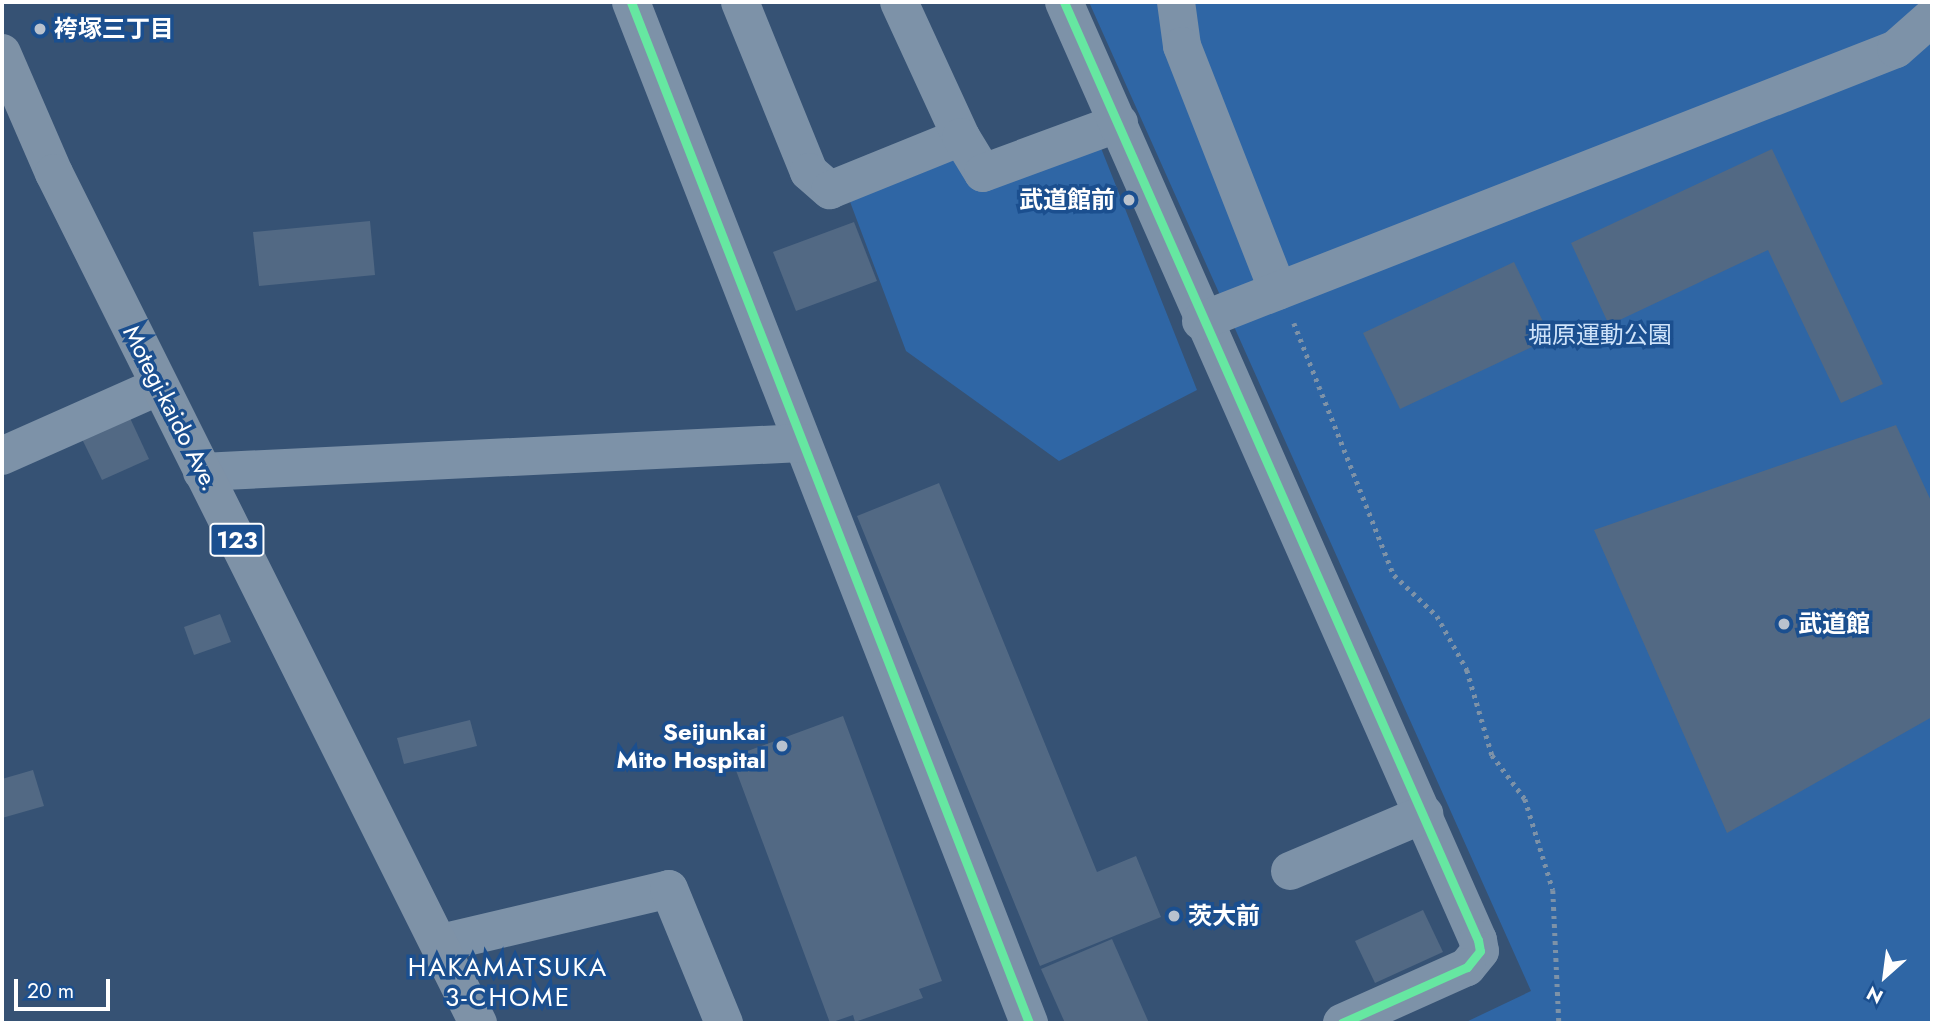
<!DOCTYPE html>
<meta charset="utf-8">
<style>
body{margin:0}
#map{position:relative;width:1934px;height:1025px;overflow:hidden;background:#365274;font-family:Jost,"Noto Sans JP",sans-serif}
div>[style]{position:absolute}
.green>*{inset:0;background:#2f66a5}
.building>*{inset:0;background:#526984}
.path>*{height:4.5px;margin-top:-2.25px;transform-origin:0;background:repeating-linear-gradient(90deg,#7d92a8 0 3.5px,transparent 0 8.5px)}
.minor>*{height:38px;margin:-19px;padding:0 19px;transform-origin:19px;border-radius:19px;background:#7d92a8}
.highway>*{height:38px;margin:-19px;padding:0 19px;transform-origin:19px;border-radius:19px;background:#7e92a7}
.cycleway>*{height:9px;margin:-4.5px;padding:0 4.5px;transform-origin:4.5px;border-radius:4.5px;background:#66e7a1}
.dots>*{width:19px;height:19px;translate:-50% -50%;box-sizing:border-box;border:4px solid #1b4f8f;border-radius:50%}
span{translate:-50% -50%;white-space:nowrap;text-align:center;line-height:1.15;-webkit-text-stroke:7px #1b4f8f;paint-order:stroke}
.shield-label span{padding:2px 5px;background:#1b4f8f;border:2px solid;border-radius:5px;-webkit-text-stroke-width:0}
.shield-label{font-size:23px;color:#fff;font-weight:700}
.poi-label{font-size:24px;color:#fff;font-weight:700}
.left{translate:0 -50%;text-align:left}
.right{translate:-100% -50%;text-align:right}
.park-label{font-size:24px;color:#cfe3fa}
.street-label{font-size:24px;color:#fff}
.neighbourhood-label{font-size:26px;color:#fff;letter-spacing:2px}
.frame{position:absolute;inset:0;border:4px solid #fff;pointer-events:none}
.north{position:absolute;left:1850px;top:941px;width:70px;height:70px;-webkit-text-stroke:5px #1b4f8f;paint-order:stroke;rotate:208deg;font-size:19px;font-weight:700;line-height:28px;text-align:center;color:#fff}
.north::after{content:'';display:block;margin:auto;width:24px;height:32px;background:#fff;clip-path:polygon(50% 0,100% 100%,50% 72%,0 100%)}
.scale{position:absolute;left:14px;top:979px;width:96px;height:32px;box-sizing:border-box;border:4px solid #fff;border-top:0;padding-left:9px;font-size:21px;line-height:24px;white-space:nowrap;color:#fff;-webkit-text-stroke:5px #1b4f8f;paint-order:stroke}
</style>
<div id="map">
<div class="green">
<i style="clip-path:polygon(1089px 2px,1932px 2px,1932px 1023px,1464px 1023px,1531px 991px)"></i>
<i style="clip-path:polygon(1097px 138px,1197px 390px,1059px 461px,906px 351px,846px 191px,957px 145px,983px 179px)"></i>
</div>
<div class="building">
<i style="clip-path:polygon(1772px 149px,1883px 384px,1841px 403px,1768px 250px,1609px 325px,1571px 243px)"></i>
<i style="clip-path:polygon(370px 221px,375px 275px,259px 286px,253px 232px)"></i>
<i style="clip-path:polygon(854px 222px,877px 281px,796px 311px,773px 252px)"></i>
<i style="clip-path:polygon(1514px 262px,1551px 338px,1400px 409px,1363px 333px)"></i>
<i style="clip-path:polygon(130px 418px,149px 459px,102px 480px,82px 439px)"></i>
<i style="clip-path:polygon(1896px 425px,1932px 503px,1932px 717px,1727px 833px,1594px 530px)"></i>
<i style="clip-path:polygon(939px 483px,1097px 872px,1136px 856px,1161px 917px,1040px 966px,857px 516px)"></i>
<i style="clip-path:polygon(220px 614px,231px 642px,194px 655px,184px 627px)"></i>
<i style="clip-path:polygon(843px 716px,942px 981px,919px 989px,923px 998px,855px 1022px,853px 1015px,830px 1023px,731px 757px)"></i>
<i style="clip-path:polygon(470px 720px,477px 746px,404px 764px,397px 738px)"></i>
<i style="clip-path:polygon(33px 770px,44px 806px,2px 818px,2px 779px)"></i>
<i style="clip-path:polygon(1423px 910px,1443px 952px,1375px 983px,1355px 941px)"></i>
<i style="clip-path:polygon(1112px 939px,1149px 1023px,1065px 1023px,1041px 969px)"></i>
</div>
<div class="path">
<i style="left:1294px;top:323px;width:271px;rotate:68.4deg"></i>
<i style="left:1394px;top:575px;width:59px;rotate:43.6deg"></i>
<i style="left:1437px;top:616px;width:62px;rotate:60.9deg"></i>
<i style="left:1467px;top:670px;width:89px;rotate:73.6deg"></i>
<i style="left:1492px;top:755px;width:55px;rotate:53.1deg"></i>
<i style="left:1525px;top:799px;width:95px;rotate:72.9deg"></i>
<i style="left:1553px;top:890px;width:133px;rotate:87.4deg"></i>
</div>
<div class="minor">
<i style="left:631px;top:2px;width:1096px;rotate:68.7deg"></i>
<i style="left:740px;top:2px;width:183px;rotate:67.9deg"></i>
<i style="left:809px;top:172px;width:28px;rotate:41deg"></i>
<i style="left:830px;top:190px;width:141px;rotate:-22deg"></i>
<i style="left:899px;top:2px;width:149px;rotate:65.3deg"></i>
<i style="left:961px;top:137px;width:42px;rotate:58.6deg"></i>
<i style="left:983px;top:173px;width:145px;rotate:-20.2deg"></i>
<i style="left:1064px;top:2px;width:1025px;rotate:66.19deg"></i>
<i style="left:1478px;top:940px;width:11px;rotate:80deg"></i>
<i style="left:1480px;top:951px;width:21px;rotate:129deg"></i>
<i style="left:1467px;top:967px;width:137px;rotate:155.9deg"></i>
<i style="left:1176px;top:2px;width:44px;rotate:82.2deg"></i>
<i style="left:1182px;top:46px;width:263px;rotate:68.6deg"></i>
<i style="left:1201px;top:321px;width:746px;rotate:-21.37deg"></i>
<i style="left:1896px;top:49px;width:48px;rotate:-41.6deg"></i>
<i style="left:2px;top:456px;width:172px;rotate:-24deg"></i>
<i style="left:202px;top:472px;width:600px;rotate:-2.77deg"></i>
<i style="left:1290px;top:871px;width:146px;rotate:-23deg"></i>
<i style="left:441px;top:943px;width:234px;rotate:-13.3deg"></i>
<i style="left:669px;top:889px;width:145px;rotate:67.7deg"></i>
</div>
<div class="highway">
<i style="left:2px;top:53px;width:131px;rotate:66.6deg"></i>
<i style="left:54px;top:173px;width:950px;rotate:63.49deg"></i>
</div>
<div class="cycleway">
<i style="left:631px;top:2px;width:1096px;rotate:68.7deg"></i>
<i style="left:1064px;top:2px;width:1025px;rotate:66.19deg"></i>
<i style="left:1478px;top:940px;width:11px;rotate:80deg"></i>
<i style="left:1480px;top:951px;width:21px;rotate:129deg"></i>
<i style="left:1467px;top:967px;width:137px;rotate:155.9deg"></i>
</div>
<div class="dots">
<i style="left:40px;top:29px;background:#b9c2ce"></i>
<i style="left:1129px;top:200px;background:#b9c2ce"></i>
<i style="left:1784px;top:624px;background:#b9c2ce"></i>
<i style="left:782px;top:746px;background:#b9c2ce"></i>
<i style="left:1174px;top:916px;background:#b9c2ce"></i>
</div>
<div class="shield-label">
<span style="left:237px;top:540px">123</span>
</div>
<div class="poi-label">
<span class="left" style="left:54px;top:29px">袴塚三丁目</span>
<span class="right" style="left:1115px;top:200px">武道館前</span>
<span class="left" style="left:1798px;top:624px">武道館</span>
<span class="right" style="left:766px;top:746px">Seijunkai<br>Mito Hospital</span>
<span class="left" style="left:1188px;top:916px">茨大前</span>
</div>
<div class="park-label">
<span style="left:1600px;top:335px">堀原運動公園</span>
</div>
<div class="street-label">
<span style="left:171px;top:408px;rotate:63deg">Motegi-kaido Ave.</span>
</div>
<div class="neighbourhood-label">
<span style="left:508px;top:983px">HAKAMATSUKA<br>3-CHOME</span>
</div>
<div class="frame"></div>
<div class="north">N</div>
<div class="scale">20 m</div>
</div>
